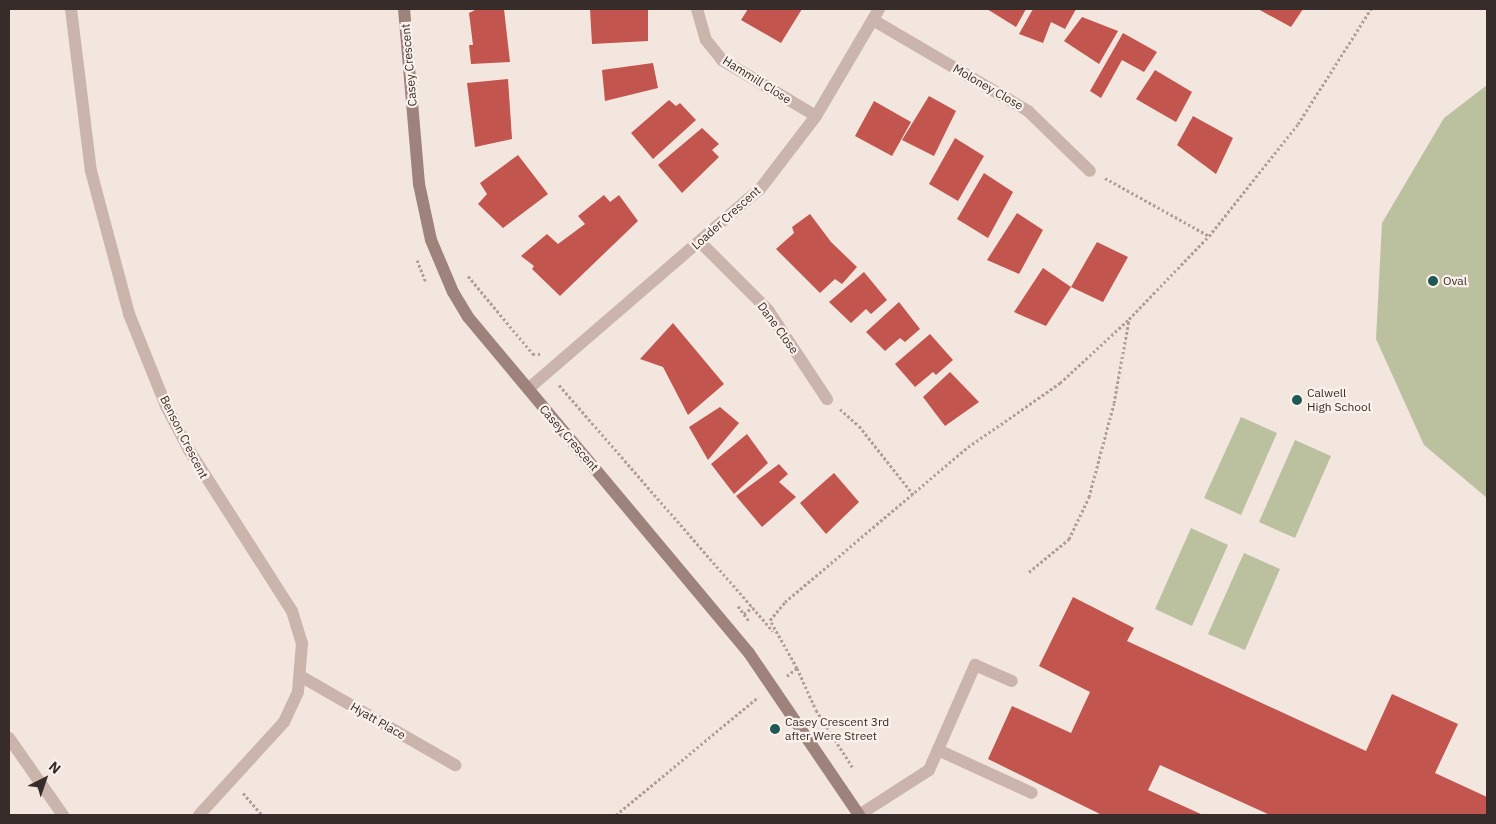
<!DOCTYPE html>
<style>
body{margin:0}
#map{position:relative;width:1496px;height:824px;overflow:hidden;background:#f2e6df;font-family:"IBM Plex Sans",sans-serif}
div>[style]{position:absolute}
.green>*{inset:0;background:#bbc19f}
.building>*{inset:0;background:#c2554d}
.path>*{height:3px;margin-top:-1.5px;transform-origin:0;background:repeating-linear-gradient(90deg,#b69d95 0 2.5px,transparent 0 5px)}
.lane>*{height:12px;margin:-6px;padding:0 6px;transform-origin:6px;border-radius:6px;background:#cab4ab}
.street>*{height:12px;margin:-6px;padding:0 6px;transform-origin:6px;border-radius:6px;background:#cab4ab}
.secondary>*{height:12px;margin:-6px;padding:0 6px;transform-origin:6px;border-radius:6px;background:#9e837c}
.dots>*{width:14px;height:14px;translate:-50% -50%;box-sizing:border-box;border:2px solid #faf1eb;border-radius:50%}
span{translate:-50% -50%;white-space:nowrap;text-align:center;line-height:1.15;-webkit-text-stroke:4.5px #faf1eb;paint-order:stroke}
.street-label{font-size:12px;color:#382c2a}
.poi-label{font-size:12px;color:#382c2a}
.left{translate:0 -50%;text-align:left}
.frame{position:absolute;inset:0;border:10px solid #382c2a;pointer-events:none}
.north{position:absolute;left:20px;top:754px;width:50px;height:50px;-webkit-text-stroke:4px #faf1eb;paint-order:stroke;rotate:41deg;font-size:14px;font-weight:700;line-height:20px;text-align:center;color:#382c2a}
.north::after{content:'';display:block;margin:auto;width:18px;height:22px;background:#382c2a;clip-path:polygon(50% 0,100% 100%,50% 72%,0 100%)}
</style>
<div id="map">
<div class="green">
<i style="clip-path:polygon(1487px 85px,1487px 498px,1424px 445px,1376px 339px,1382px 223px,1444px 118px)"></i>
<i style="clip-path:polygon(1241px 417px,1277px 433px,1241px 515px,1204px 498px)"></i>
<i style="clip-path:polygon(1295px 440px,1331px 456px,1295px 538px,1259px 522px)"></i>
<i style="clip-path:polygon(1191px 528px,1228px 545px,1192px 626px,1155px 609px)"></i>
<i style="clip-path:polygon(1244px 553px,1280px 569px,1245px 650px,1208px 634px)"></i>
</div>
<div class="building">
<i style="clip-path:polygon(477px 9px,504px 9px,510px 62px,471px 64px,469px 45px,473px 45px,469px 13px)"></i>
<i style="clip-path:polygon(590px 9px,648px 9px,648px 41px,592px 44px)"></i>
<i style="clip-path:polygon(748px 9px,802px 9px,781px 43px,741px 20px)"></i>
<i style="clip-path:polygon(987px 9px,1026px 9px,1016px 27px)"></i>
<i style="clip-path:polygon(1033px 9px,1076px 9px,1065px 29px,1051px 22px,1043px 43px,1019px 34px)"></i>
<i style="clip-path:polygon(1258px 9px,1303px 9px,1291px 27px)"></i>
<i style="clip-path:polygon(1082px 17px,1118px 31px,1099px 64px,1064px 41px)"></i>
<i style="clip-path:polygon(1123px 33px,1157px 52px,1144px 72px,1122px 60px,1101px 98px,1090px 91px)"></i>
<i style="clip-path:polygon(653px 63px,658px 88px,605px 101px,602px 70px)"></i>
<i style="clip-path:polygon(1155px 70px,1192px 92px,1176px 122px,1136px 99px)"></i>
<i style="clip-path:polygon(508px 79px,512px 139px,475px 147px,467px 83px)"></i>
<i style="clip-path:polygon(929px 96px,956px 111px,934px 156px,902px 140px)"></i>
<i style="clip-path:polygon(669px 100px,676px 106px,680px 103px,696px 120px,653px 159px,631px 133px)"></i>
<i style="clip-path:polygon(874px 101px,911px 122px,892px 156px,855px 136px)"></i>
<i style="clip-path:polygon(1193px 116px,1233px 138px,1216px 174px,1177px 145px)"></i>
<i style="clip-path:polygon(702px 128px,719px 144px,712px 150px,719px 157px,682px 193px,658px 165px)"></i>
<i style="clip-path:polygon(955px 138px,984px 156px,958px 201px,929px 184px)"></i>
<i style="clip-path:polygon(518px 155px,548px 194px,503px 228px,478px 204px,487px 194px,480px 183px)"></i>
<i style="clip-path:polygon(984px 173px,1013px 192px,988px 238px,957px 219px)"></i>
<i style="clip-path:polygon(604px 195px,610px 202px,619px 195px,638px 221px,560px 296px,532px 269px,534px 266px,521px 256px,547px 234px,558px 244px,585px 224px,578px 216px)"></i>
<i style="clip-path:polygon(1017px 213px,1043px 230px,1019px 274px,987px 260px)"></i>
<i style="clip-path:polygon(810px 214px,831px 242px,857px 267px,842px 284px,835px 279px,820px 293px,776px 249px,794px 233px,792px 227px)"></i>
<i style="clip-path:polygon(1097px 242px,1128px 257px,1103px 302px,1071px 287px)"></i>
<i style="clip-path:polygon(1043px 268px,1071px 287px,1046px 326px,1014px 312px)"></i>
<i style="clip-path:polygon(864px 272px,887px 300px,871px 314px,866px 309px,851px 323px,829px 302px)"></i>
<i style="clip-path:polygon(899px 302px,920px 329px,905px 342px,900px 338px,885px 351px,866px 332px)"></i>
<i style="clip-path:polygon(673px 323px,724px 384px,688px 415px,663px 367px,640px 359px)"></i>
<i style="clip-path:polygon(930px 334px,953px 360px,936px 375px,933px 372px,915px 387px,895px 364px)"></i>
<i style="clip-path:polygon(950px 372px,979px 402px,945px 426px,923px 397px)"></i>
<i style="clip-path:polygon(720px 407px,739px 423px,708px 460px,689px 427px)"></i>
<i style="clip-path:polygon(747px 434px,768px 463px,734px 494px,711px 464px)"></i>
<i style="clip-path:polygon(779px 464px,788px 474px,779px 482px,796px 497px,762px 527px,736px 496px)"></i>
<i style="clip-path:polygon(834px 473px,859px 502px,826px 534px,800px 503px)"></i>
<i style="clip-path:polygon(1073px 597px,1134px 628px,1127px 641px,1366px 751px,1392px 694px,1458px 724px,1435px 773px,1487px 797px,1487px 815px,1270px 815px,1160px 765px,1148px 790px,1203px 815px,1102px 815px,988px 759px,1012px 706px,1071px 733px,1090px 692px,1039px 666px)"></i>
</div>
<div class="path">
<i style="left:1105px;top:178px;width:119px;rotate:29.1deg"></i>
<i style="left:417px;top:260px;width:24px;rotate:68deg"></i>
<i style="left:468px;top:276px;width:102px;rotate:50.2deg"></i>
<i style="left:533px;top:354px;width:7px"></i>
<i style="left:559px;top:385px;width:326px;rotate:49deg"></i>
<i style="left:840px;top:409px;width:25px;rotate:42deg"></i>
<i style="left:859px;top:426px;width:87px;rotate:51.5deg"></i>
<i style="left:1029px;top:572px;width:52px;rotate:-39.5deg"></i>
<i style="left:1069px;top:539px;width:47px;rotate:-64.5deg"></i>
<i style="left:1089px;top:497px;width:97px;rotate:-75.1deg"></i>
<i style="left:1114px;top:403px;width:84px;rotate:-79.8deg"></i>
<i style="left:738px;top:606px;width:19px;rotate:54deg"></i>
<i style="left:744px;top:614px;width:11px;rotate:-38deg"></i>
<i style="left:797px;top:668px;width:46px;rotate:65.7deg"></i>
<i style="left:816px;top:710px;width:69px;rotate:57.5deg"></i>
<i style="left:787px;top:676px;width:13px;rotate:-39deg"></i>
<i style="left:797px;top:668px;width:55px;rotate:-119.4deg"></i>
<i style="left:770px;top:620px;width:23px;rotate:-50deg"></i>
<i style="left:785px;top:602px;width:240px;rotate:-40.3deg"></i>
<i style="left:968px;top:447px;width:112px;rotate:-34.8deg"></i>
<i style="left:1060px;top:383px;width:94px;rotate:-42.8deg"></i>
<i style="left:1129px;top:319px;width:115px;rotate:-46.1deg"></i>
<i style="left:1209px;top:236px;width:143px;rotate:-51.5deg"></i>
<i style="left:1298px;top:124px;width:136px;rotate:-57.6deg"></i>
<i style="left:243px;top:793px;width:29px;rotate:49deg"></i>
<i style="left:616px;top:815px;width:185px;rotate:-39.7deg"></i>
</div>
<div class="lane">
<i style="left:938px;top:750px;width:103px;rotate:24.6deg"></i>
<i style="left:859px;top:815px;width:83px;rotate:-32.7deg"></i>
<i style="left:929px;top:770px;width:115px;rotate:-66.3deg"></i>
<i style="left:975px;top:665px;width:40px;rotate:23.4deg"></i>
</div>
<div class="street">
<i style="left:71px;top:9px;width:163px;rotate:83deg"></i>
<i style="left:91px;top:171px;width:148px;rotate:75.1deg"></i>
<i style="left:129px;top:314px;width:99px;rotate:68.1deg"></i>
<i style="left:166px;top:406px;width:50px;rotate:62.4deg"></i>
<i style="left:189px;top:450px;width:191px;rotate:57.4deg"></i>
<i style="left:292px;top:611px;width:34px;rotate:73deg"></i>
<i style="left:302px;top:643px;width:49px;rotate:94.7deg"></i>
<i style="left:298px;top:692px;width:33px;rotate:115deg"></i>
<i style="left:284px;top:722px;width:126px;rotate:132.4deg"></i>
<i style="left:697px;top:9px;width:32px;rotate:74deg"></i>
<i style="left:706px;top:40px;width:26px;rotate:51deg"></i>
<i style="left:722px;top:60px;width:109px;rotate:30.8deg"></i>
<i style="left:873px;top:20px;width:180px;rotate:30.4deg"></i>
<i style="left:1028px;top:111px;width:86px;rotate:44.1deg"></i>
<i style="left:700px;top:242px;width:96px;rotate:45deg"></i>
<i style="left:768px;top:310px;width:107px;rotate:56.5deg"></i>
<i style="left:528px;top:389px;width:306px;rotate:-40.8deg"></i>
<i style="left:760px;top:189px;width:92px;rotate:-52.5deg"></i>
<i style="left:816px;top:116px;width:124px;rotate:-59.5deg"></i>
<i style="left:302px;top:677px;width:177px;rotate:29.9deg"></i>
<i style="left:9px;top:738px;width:94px;rotate:55deg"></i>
</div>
<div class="secondary">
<i style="left:404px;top:9px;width:176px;rotate:85.1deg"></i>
<i style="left:419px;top:184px;width:57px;rotate:77.9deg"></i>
<i style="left:431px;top:240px;width:56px;rotate:67.1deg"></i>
<i style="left:453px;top:292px;width:29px;rotate:59deg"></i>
<i style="left:468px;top:317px;width:438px;rotate:50.1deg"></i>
<i style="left:749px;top:653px;width:196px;rotate:55.8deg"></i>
</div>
<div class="dots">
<i style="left:1433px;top:281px;background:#205953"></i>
<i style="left:1297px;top:400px;background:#205953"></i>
<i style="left:775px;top:729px;background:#205953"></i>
</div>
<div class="street-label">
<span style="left:409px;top:65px;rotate:-95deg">Casey Crescent</span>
<span style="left:757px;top:80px;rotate:32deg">Hammill Close</span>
<span style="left:988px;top:87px;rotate:30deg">Moloney Close</span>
<span style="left:726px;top:218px;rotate:-42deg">Loader Crescent</span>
<span style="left:778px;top:328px;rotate:54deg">Dane Close</span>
<span style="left:184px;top:437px;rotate:63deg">Benson Crescent</span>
<span style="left:569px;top:438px;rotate:49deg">Casey Crescent</span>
<span style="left:378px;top:721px;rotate:30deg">Hyatt Place</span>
</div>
<div class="poi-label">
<span class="left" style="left:1443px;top:281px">Oval</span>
<span class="left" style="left:1307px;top:400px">Calwell<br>High School</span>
<span class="left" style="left:785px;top:729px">Casey Crescent 3rd<br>after Were Street</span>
</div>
<div class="frame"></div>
<div class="north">N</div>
</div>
